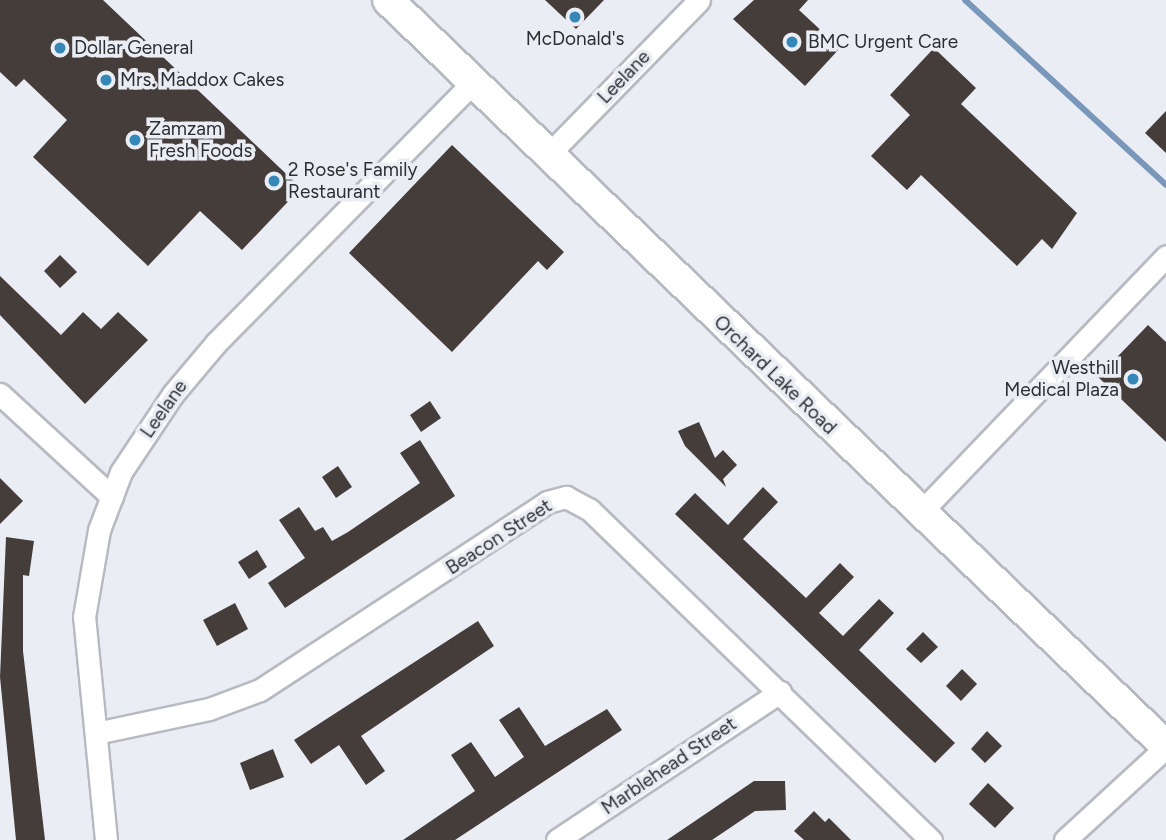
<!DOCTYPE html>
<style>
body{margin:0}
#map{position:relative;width:1166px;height:840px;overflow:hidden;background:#ebedf5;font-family:Figtree,sans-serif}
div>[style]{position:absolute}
.stream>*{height:6px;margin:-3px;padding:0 3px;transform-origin:3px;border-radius:3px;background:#7997b9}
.building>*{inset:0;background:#443d3a}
.roads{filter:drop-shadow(2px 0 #b8bac2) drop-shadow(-2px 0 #b8bac2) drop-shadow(0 2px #b8bac2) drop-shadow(0 -2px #b8bac2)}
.minor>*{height:21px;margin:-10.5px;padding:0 10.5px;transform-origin:10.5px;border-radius:10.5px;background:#fff}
.secondary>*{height:30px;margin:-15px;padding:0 15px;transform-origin:15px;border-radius:15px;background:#fff}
.dots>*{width:19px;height:19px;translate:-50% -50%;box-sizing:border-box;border:4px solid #ebedf5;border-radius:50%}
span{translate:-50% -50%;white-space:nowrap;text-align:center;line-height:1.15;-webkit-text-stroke:7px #ebedf5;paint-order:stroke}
.poi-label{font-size:19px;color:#2d2e30}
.left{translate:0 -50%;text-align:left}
.right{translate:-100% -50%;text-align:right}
.street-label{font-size:19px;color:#2d2e30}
</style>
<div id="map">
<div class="stream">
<i style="left:965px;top:0;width:273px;rotate:42.6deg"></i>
</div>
<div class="building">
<i style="clip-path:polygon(0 0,103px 0,301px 188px,242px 250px,200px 211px,148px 266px,33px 157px,67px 120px,24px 79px,16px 87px,0 72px)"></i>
<i style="clip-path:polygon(545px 0,604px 0,576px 29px)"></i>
<i style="clip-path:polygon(754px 0,808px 0,799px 10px,840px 48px,805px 86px,733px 19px)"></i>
<i style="clip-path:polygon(934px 48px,976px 88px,961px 104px,1077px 213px,1052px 249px,1042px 239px,1017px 266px,921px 175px,907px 190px,871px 156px,910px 115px,890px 95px)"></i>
<i style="clip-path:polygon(1166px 111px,1166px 153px,1145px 133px)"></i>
<i style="clip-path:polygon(452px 145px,564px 252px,547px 270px,538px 261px,452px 352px,349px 253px)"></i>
<i style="clip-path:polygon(60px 255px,77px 272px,60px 288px,44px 271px)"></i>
<i style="clip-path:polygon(0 276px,61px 335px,83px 312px,101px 329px,118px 312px,148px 340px,85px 404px,0 315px)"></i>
<i style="clip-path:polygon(1148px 325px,1166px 342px,1166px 442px,1098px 377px)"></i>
<i style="clip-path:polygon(430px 401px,441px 418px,421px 432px,410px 415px)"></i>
<i style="clip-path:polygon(699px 422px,715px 458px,723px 450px,737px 465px,723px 479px,726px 487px,685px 446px,678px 431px)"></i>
<i style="clip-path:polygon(420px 440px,455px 496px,285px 608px,268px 583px,305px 558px,279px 520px,299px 507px,315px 531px,323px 527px,332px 541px,348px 532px,420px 483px,400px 453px)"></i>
<i style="clip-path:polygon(338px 466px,352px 487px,336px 498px,322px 477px)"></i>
<i style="clip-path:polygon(0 478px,23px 501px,0 524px)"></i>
<i style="clip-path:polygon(763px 487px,778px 502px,743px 539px,806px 598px,840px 563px,854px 577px,819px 613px,843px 636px,879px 599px,894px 613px,859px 650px,955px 743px,935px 763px,675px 514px,695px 493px,728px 525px)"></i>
<i style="clip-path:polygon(6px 537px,34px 541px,29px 576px,23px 575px,23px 651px,45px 840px,16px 840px,0 677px)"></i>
<i style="clip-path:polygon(257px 550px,267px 567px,249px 579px,238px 562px)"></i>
<i style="clip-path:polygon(235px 603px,248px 629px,217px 646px,203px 620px)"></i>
<i style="clip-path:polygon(478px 621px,494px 646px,361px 736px,385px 771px,366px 785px,339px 745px,311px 764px,294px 740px)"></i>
<i style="clip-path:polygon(923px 632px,938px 647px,921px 663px,906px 649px)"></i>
<i style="clip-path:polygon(962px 669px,977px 684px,961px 701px,946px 686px)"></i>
<i style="clip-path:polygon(519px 707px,545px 746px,607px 709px,622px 730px,455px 840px,403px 840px,475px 791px,451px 755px,471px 742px,495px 777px,524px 757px,499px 720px)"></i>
<i style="clip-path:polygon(987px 731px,1002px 746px,985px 763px,971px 749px)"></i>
<i style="clip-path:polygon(273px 749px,284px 777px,250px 790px,240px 763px)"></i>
<i style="clip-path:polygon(754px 781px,785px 781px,786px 810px,755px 811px,712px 840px,667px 840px)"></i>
<i style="clip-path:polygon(988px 783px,1014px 808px,995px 828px,969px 804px)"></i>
<i style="clip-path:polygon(814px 811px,825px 822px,829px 818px,851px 840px,804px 840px,794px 831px)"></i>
</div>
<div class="roads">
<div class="minor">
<i style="left:548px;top:155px;width:216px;rotate:-45.7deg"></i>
<i style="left:0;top:394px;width:152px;rotate:42.6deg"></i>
<i style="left:919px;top:514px;width:357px;rotate:-46.2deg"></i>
<i style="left:96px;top:733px;width:116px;rotate:-12deg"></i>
<i style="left:209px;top:709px;width:54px;rotate:-20.4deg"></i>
<i style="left:260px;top:690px;width:343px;rotate:-33.2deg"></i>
<i style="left:547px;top:502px;width:20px;rotate:-15deg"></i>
<i style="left:566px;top:497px;width:27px;rotate:28deg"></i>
<i style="left:590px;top:510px;width:475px;rotate:44.1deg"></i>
<i style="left:106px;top:840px;width:224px;rotate:-95.6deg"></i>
<i style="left:84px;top:617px;width:88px;rotate:-80.2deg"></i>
<i style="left:99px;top:530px;width:62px;rotate:-69.2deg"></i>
<i style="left:121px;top:472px;width:94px;rotate:-56.3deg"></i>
<i style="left:173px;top:394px;width:67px;rotate:-49.9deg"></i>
<i style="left:216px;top:343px;width:366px;rotate:-45.4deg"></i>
<i style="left:557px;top:840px;width:268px;rotate:-33.6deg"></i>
<i style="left:1065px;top:840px;width:137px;rotate:-42.6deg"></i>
</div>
<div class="secondary">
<i style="left:388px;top:0;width:1078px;rotate:43.8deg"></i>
</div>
</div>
<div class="dots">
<i style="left:575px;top:17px;background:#3587b8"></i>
<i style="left:792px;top:42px;background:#3587b8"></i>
<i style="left:60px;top:48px;background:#3587b8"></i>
<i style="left:106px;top:80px;background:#3587b8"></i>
<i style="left:135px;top:140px;background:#3587b8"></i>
<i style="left:274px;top:181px;background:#3587b8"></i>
<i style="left:1133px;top:379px;background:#3587b8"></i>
</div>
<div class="poi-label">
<span style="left:575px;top:39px">McDonald's</span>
<span class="left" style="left:808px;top:42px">BMC Urgent Care</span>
<span class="left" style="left:74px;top:48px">Dollar General</span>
<span class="left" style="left:120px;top:80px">Mrs. Maddox Cakes</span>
<span class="left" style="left:149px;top:140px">Zamzam<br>Fresh Foods</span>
<span class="left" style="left:288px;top:181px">2 Rose's Family<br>Restaurant</span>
<span class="right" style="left:1119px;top:379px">Westhill<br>Medical Plaza</span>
</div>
<div class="street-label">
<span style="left:624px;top:77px;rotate:-46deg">Leelane</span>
<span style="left:775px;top:375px;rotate:44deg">Orchard Lake Road</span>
<span style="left:164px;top:409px;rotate:-55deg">Leelane</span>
<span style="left:499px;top:537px;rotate:-33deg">Beacon Street</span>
<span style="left:669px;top:766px;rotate:-34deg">Marblehead Street</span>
</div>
</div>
